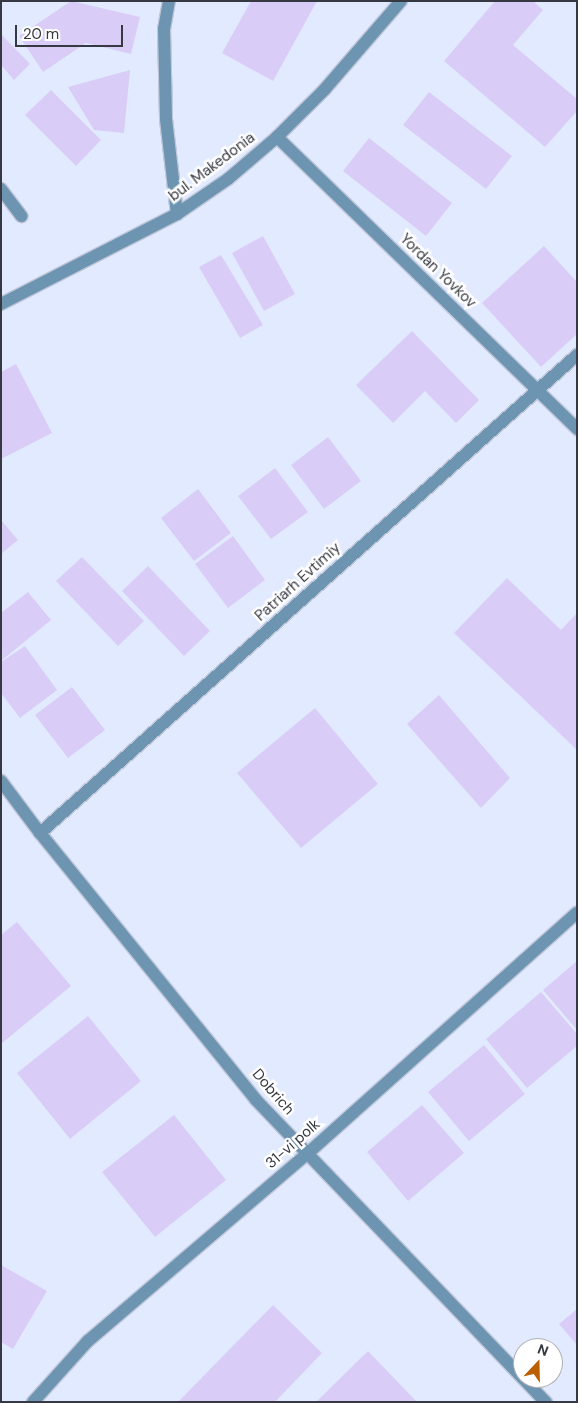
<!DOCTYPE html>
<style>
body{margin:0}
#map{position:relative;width:578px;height:1403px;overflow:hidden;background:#e2eaff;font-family:"DM Sans",sans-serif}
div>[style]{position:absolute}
.building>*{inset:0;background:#d9cdf8}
.roads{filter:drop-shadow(1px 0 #c0c7d9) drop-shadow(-1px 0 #c0c7d9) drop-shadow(0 1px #c0c7d9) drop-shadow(0 -1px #c0c7d9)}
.minor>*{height:12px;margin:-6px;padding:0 6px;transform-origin:6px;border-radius:6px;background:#6d95b1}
span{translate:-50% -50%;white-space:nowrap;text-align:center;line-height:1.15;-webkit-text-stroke:5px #fff;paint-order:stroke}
.street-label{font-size:15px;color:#363941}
.frame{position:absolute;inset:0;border:2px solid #363941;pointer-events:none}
.north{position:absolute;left:513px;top:1338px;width:50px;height:50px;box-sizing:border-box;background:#fff;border:1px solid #afb0b3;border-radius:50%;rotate:21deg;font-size:14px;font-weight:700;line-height:20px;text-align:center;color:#363941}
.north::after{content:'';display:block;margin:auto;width:18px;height:22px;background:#ba6000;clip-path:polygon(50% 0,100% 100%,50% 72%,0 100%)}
.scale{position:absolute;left:15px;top:25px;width:108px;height:22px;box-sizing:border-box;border:2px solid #363941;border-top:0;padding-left:6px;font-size:15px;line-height:18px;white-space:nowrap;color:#363941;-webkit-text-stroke:4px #fff;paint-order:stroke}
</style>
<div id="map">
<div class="building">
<i style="clip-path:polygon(71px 1px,140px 17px,131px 54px,86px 43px,43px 72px,19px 36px)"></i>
<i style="clip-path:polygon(251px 1px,317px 1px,273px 81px,222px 53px)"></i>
<i style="clip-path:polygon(495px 1px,533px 1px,543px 10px,513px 45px,577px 99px,577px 111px,545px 147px,444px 61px)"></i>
<i style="clip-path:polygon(1px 34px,30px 64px,14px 80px,1px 65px)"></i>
<i style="clip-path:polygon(130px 70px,124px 133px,94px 130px,68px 87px)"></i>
<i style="clip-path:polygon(51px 90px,101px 140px,76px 166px,25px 115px)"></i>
<i style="clip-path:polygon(429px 92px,512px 156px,486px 189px,403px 125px)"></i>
<i style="clip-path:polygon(369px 138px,452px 203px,426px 236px,343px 171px)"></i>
<i style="clip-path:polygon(263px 236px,295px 294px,264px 311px,232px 253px)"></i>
<i style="clip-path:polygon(544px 246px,577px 282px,577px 334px,541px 367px,482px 303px)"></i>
<i style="clip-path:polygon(221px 255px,263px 325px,240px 338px,199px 267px)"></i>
<i style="clip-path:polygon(412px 331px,479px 400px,456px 423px,425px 391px,393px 423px,356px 385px)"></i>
<i style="clip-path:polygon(16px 364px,52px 433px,1px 459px,1px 372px)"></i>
<i style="clip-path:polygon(328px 437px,361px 481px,324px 509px,291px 465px)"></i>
<i style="clip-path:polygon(275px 468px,308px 512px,271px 539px,238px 496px)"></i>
<i style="clip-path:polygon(198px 489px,231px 533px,194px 561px,161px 518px)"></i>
<i style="clip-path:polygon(1px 520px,18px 540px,1px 554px)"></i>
<i style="clip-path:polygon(233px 536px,265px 580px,228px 608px,195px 564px)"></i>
<i style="clip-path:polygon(82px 557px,144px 621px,118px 646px,56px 581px)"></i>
<i style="clip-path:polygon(148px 566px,210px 631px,184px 656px,122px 591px)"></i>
<i style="clip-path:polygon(507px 578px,561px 630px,577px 613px,577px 750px,454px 633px)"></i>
<i style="clip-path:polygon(28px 592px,51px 620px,1px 661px,1px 613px)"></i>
<i style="clip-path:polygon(25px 646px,57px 690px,20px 718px,1px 693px,1px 662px)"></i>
<i style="clip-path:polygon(72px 687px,105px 730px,68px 758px,35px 715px)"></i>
<i style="clip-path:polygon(439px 695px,510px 778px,481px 808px,407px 724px)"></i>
<i style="clip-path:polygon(315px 708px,378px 784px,301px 848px,237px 773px)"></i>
<i style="clip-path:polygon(17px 922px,71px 986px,1px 1044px,1px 935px)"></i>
<i style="clip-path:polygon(577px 961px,577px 1030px,543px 990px)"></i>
<i style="clip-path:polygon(541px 992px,577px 1034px,577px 1046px,527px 1088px,486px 1039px)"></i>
<i style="clip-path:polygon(88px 1016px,141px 1081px,70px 1139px,17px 1073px)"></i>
<i style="clip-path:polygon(484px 1045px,525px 1094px,469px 1141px,428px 1092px)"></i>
<i style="clip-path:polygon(422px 1105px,464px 1153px,408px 1201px,367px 1152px)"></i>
<i style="clip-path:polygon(174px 1115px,226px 1180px,155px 1237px,102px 1172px)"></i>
<i style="clip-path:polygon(1px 1265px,47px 1291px,13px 1349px,1px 1342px)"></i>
<i style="clip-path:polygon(273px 1305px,322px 1353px,275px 1402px,178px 1402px)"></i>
<i style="clip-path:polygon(577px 1309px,577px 1345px,559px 1324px)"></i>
<i style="clip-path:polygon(368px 1351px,417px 1402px,318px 1402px,317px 1401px)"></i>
</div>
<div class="roads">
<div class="minor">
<i style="left:169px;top:1px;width:28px;rotate:100deg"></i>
<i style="left:164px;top:29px;width:90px;rotate:88.7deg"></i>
<i style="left:166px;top:119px;width:96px;rotate:83.4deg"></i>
<i style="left:277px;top:137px;width:419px;rotate:44.2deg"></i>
<i style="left:1px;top:189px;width:34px;rotate:53deg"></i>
<i style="left:1px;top:304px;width:198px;rotate:-27.1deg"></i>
<i style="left:177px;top:214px;width:62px;rotate:-34.5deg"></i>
<i style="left:228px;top:179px;width:65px;rotate:-40.6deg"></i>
<i style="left:277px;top:137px;width:68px;rotate:-45deg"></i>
<i style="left:325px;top:89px;width:116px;rotate:-49.2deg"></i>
<i style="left:1px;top:781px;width:65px;rotate:53.1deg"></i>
<i style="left:40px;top:833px;width:343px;rotate:51deg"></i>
<i style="left:256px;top:1100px;width:419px;rotate:46.2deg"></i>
<i style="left:40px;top:833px;width:719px;rotate:-41.67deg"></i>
<i style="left:33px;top:1402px;width:82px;rotate:-48deg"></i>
<i style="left:88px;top:1341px;width:288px;rotate:-40.5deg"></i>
<i style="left:307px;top:1154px;width:362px;rotate:-41.8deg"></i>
</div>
</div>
<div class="street-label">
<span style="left:212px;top:167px;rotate:-37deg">bul. Makedonia</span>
<span style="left:438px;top:271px;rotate:44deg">Yordan Yovkov</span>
<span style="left:298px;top:582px;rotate:-42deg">Patriarh Evtimiy</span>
<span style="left:273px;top:1092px;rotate:49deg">Dobrich</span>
<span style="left:293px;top:1144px;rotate:-41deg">31-vi polk</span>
</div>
<div class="frame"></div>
<div class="north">N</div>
<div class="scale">20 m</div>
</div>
